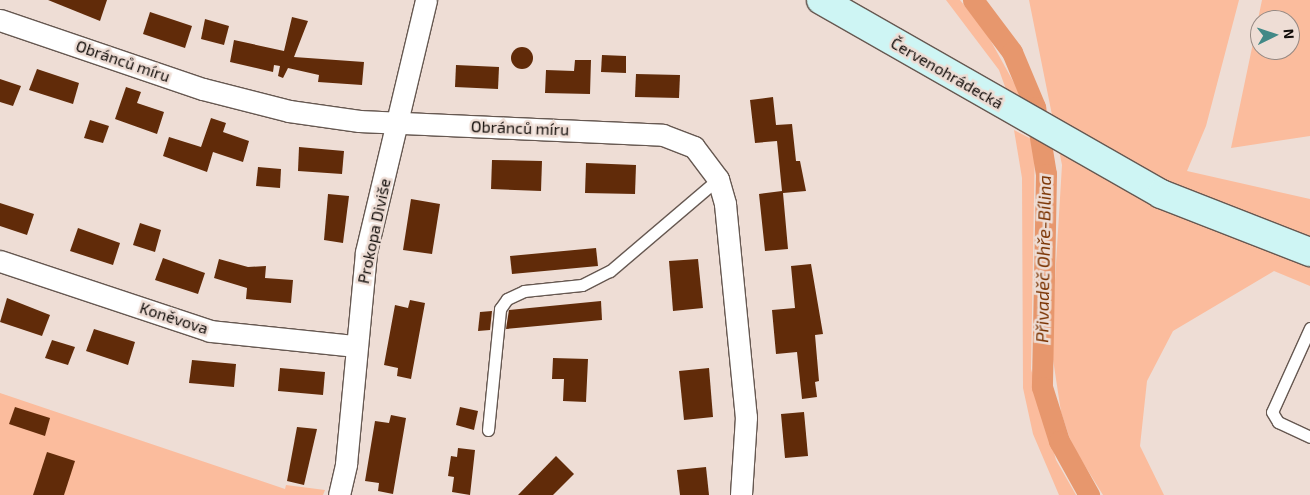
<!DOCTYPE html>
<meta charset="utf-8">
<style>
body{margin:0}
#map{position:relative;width:1310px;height:495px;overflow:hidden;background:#eeddd5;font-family:"Exo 2",sans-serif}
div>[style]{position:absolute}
.green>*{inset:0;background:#fbbc9d}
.canal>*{height:21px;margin:-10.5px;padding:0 10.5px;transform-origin:10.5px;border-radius:10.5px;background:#e7976d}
.building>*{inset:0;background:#612b09}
.round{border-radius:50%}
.roads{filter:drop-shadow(1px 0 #665851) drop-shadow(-1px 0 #665851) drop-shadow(0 1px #665851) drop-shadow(0 -1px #665851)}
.lane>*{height:11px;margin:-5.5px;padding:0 5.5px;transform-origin:5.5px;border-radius:5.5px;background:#fff}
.street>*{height:21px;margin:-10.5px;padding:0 10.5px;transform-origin:10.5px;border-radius:10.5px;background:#fff}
.secondary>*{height:28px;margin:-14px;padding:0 14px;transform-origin:14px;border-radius:14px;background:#cef5f4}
span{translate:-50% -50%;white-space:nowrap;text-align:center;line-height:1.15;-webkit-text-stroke:5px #eeddd5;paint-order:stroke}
.street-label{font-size:16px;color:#110c09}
.water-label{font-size:18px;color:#793200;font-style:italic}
.north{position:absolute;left:1250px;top:10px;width:50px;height:50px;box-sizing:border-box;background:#eeddd5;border:1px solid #968983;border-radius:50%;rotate:86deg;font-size:14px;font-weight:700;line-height:20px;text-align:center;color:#110c09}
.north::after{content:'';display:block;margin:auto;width:18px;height:22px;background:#428987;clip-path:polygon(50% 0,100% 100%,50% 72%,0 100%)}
</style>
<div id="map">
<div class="green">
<i style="clip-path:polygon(946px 0,960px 0,987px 34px,1025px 103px,1008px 95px,999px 70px)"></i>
<i style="clip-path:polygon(1029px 0,1239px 0,1206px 126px,1187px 171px,1310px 199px,1310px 286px,1274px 271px,1173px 331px,1147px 381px,1140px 446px,1164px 495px,1103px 495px,1072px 445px,1061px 412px,1051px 346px,1062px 165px)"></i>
<i style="clip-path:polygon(evenodd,1262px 0,1310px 0,1310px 136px,1231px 148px,1262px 0,1260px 20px,1290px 20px,1290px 50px,1260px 50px,1260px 20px)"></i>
<i style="clip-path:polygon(1014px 130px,1035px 141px,1031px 369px,1056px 460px,1076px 495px,1059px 495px,1033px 434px,1023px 388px,1022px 178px)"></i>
<i style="clip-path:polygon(0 393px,285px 489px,286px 485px,325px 490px,323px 495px,0 495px)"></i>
</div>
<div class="canal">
<i style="left:973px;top:0;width:65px;rotate:53.1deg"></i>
<i style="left:1012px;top:52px;width:60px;rotate:67.3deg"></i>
<i style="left:1035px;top:107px;width:68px;rotate:80.7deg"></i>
<i style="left:1046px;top:174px;width:213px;rotate:91.1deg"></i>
<i style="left:1042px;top:387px;width:57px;rotate:72.5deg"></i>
<i style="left:1059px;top:441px;width:62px;rotate:60.9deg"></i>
</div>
<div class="building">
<i style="clip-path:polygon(48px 0,107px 0,100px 21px)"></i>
<i style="clip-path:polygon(150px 12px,192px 26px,185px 48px,143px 34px)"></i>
<i style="clip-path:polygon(292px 17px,308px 21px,294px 57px,364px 62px,362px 85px,318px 82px,319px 75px,288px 68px,283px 78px,278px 76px,280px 66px,274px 65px,273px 72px,230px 62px,234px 40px,284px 51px)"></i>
<i style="clip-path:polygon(205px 19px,229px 26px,224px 45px,201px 39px)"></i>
<i class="round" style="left:511px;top:47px;width:22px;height:22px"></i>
<i style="clip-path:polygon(602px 55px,626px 56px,626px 73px,601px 72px)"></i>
<i style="clip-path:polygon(575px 60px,591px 60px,590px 94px,545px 93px,546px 70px,574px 71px)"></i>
<i style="clip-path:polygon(456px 65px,499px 67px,498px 89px,455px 87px)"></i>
<i style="clip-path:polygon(37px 69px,79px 83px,73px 104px,29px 90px)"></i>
<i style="clip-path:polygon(636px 74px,680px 75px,679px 98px,635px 97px)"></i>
<i style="clip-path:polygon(0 79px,21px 86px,13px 106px,0 102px)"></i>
<i style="clip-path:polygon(126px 87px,141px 92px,137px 103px,164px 112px,157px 134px,115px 119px)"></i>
<i style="clip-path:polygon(773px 97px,776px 125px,792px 124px,796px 161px,800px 161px,806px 191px,783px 193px,788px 249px,765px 251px,759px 194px,782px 191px,777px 141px,755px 143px,750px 100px)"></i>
<i style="clip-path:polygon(211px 118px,226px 123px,223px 132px,249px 141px,243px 162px,213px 152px,207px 172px,163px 156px,169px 137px,201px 147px)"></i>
<i style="clip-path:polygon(90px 120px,109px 126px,103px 143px,84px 138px)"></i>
<i style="clip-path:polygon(299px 147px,344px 151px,342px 174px,298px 171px)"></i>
<i style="clip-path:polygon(492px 160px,542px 161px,541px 191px,491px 189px)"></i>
<i style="clip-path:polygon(586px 163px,636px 165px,635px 194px,585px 193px)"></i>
<i style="clip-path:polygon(258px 167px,281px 169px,280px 188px,256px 186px)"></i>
<i style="clip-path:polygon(328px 194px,349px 196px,343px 243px,324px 240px)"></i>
<i style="clip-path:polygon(411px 199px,440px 204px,432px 254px,403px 250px)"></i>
<i style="clip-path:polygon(0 203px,34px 214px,27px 235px,0 226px)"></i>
<i style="clip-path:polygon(140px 223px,161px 230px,155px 252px,133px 245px)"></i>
<i style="clip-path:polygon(78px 228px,120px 243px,113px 265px,70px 251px)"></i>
<i style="clip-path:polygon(596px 248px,598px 266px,512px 274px,510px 256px)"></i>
<i style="clip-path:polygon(163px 258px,205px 273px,198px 294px,155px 280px)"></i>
<i style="clip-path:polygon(219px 259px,248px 267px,266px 266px,265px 278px,293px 280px,291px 303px,246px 299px,247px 288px,214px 278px)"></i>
<i style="clip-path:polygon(698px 259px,703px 308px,673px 311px,669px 261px)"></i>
<i style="clip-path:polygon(811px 264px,823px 334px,815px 335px,819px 381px,815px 382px,817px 397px,802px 399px,797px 352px,776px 354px,772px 310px,795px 308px,791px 266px)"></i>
<i style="clip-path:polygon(7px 298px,50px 315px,42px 336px,0 322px)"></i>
<i style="clip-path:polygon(410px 300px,425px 303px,411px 379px,397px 376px,398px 368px,384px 365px,395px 305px,408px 308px)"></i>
<i style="clip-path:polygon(601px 301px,602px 320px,506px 329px,509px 310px)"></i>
<i style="clip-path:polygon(492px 311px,490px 330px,478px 331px,480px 312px)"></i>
<i style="clip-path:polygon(94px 329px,135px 342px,128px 365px,86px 351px)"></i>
<i style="clip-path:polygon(52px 340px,75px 347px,68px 365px,45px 358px)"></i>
<i style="clip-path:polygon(553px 358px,588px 359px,586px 402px,563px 401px,564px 379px,552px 379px)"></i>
<i style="clip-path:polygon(192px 360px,236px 364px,234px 387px,189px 383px)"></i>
<i style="clip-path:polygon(280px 368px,325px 372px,323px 395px,278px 391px)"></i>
<i style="clip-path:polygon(709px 368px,713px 417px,684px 420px,679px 371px)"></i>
<i style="clip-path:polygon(15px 407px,50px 418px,45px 436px,9px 424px)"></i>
<i style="clip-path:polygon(460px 407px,478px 411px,474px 430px,456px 425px)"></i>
<i style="clip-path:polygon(804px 412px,808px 456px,785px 458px,781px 414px)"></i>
<i style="clip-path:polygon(391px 415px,406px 418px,393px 494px,378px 491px,379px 483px,365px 481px,375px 421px,389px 423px)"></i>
<i style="clip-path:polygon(297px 427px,317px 429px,304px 485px,287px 481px)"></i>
<i style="clip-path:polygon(458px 448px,475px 450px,470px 495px,452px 492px,454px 477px,448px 476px,451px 456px,457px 457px)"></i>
<i style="clip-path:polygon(47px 452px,75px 461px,64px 495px,33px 495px)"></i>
<i style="clip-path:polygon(556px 456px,574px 474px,553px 495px,518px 495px)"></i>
<i style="clip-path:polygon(706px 467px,709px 495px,680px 495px,677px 470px)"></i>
</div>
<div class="roads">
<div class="lane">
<i style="left:1310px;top:328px;width:92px;rotate:114.3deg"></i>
<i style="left:1272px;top:412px;width:12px;rotate:59deg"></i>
<i style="left:1278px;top:422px;width:35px;rotate:25deg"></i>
<i style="left:488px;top:430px;width:122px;rotate:-84.3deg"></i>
<i style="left:500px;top:309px;width:12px;rotate:-55deg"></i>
<i style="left:507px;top:299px;width:19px;rotate:-25deg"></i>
<i style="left:524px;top:291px;width:58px;rotate:-5.9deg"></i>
<i style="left:582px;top:285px;width:31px;rotate:-27deg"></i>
<i style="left:610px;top:271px;width:142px;rotate:-40.4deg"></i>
</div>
<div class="street">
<i style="left:0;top:20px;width:214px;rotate:18.8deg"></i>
<i style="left:203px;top:89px;width:89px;rotate:14.3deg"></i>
<i style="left:289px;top:111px;width:71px;rotate:8.1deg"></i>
<i style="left:359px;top:121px;width:304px;rotate:2.6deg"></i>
<i style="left:663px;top:135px;width:33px;rotate:21deg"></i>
<i style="left:694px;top:147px;width:40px;rotate:53deg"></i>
<i style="left:718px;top:179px;width:26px;rotate:74deg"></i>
<i style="left:725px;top:204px;width:214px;rotate:84.4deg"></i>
<i style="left:746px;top:417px;width:78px;rotate:93.7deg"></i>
<i style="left:0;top:261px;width:221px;rotate:18.4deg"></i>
<i style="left:210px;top:331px;width:146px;rotate:5.9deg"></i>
<i style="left:339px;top:495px;width:32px;rotate:-77deg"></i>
<i style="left:346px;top:464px;width:213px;rotate:-84.6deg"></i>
<i style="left:366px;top:252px;width:259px;rotate:-76.6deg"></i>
</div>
<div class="secondary">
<i style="left:821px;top:0;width:391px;rotate:29.7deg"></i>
<i style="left:1161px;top:194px;width:160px;rotate:21.3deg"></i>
</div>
</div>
<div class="street-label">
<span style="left:123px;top:61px;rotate:19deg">Obránců míru</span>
<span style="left:947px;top:73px;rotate:30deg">Červenohrádecká</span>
<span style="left:520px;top:128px;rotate:2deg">Obránců míru</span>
<span style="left:374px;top:231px;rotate:-78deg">Prokopa Diviše</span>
<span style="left:174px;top:318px;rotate:18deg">Koněvova</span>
</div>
<div class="water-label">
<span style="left:1043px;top:259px;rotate:-89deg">Přivaděč Ohře-Bílina</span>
</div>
<div class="north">N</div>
</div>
